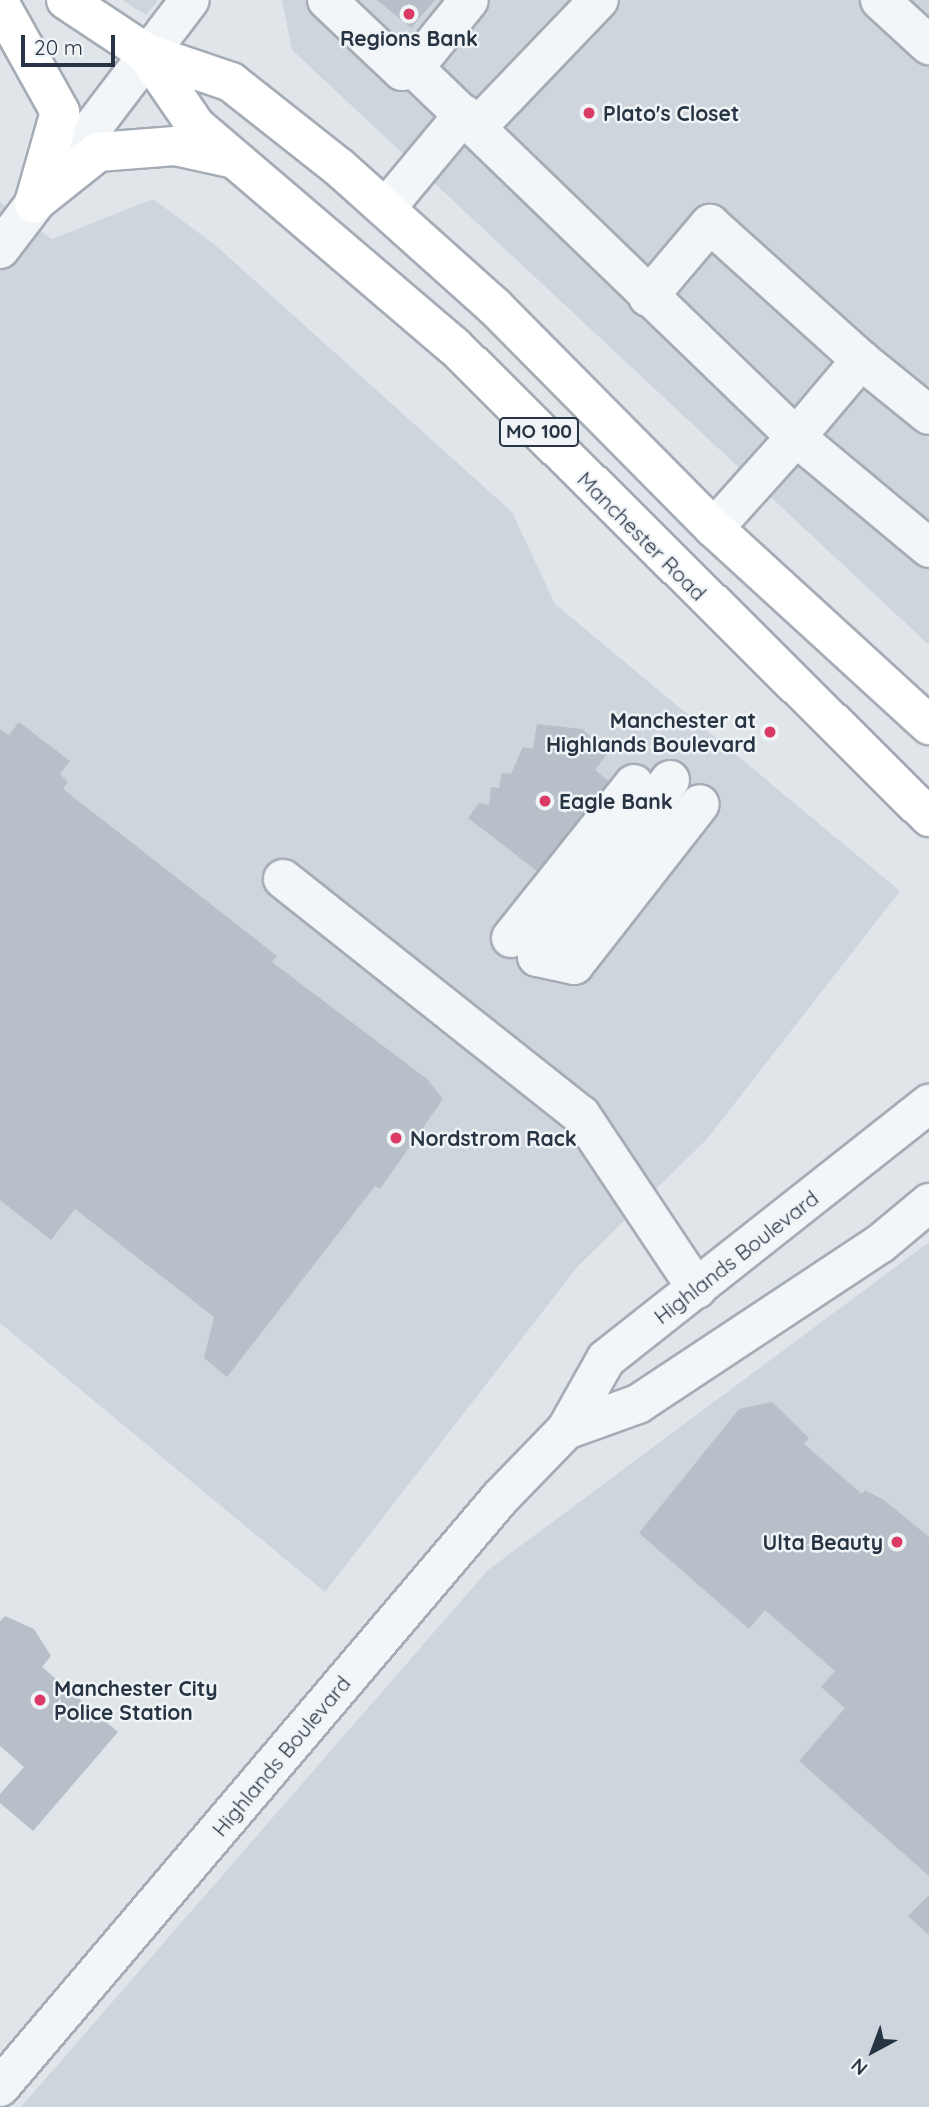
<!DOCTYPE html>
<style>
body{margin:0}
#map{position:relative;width:929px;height:2107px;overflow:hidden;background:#e0e5ea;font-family:Quicksand,sans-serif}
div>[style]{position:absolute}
.built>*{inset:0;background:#ced5dc}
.building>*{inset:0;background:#b7bfc8}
.roads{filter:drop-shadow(2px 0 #a5acb5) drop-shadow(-2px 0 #a5acb5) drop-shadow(0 2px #a5acb5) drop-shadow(0 -2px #a5acb5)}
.minor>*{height:38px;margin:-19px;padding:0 19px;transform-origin:19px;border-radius:19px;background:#f3f6f8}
.major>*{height:38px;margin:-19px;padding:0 19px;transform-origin:19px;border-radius:19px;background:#fff}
.dots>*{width:19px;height:19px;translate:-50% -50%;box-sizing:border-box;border:4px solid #f0f4f7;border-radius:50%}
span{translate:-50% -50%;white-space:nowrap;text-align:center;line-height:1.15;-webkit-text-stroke:5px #f0f4f7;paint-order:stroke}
.shield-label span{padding:2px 5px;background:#f0f4f7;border:2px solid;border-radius:5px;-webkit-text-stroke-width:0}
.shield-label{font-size:19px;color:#273443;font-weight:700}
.poi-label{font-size:21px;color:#273443;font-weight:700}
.left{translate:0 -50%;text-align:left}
.right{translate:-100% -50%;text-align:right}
.street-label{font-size:21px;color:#273443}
.north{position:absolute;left:838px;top:2016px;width:70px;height:70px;-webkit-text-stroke:5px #f0f4f7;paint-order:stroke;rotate:221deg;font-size:19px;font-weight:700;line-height:28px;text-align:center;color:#273443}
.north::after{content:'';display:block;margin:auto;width:24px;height:32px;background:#273443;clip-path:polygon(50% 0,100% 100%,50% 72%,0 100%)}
.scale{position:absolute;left:21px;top:35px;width:94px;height:32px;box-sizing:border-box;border:4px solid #273443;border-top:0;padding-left:9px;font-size:21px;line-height:24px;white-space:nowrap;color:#273443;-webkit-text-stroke:5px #f0f4f7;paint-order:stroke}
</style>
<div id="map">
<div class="built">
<i style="clip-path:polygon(122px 0,158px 0,146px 15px)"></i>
<i style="clip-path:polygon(282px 0,929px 0,929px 645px,292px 50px)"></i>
<i style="clip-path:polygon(153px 199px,214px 244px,512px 512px,555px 604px,900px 891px,707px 1139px,578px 1266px,325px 1592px,0 1323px,0 202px,52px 239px)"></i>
<i style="clip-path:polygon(929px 1242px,929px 2107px,21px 2107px,488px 1570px)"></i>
</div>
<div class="building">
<i style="clip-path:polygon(377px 0,435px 0,411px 28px)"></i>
<i style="clip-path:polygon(19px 722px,70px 761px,60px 774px,68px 782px,63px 789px,277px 956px,272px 962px,427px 1079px,443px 1099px,380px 1189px,375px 1186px,227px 1377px,204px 1358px,214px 1317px,75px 1209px,51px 1240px,0 1200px,0 729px,9px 735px)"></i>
<i style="clip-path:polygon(537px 724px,582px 729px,609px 751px,595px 770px,611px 783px,546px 878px,468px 818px,479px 803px,489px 805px,491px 787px,499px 788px,502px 773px,511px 774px,523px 747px,533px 749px)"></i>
<i style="clip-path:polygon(772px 1402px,809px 1438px,804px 1444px,862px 1494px,865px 1490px,884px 1500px,929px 1537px,929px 1876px,799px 1761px,845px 1708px,821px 1687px,835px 1671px,765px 1610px,749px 1629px,639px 1533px,739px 1409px)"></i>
<i style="clip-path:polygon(5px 1616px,34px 1629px,51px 1656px,42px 1667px,118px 1732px,33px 1831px,0 1803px,0 1794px,24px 1767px,0 1746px,0 1621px)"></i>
<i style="clip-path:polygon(929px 1895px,929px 1935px,908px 1916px)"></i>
</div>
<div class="roads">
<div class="minor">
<i style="left:327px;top:0;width:103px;rotate:43.4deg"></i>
<i style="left:402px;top:71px;width:12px;rotate:-14deg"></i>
<i style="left:414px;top:68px;width:87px;rotate:-51deg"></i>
<i style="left:880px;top:0;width:67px;rotate:42.6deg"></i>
<i style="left:414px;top:68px;width:531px;rotate:44.01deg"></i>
<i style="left:796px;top:437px;width:101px;rotate:-49.8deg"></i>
<i style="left:861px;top:360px;width:87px;rotate:39deg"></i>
<i style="left:477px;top:127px;width:176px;rotate:-46.2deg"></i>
<i style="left:386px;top:208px;width:122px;rotate:-50.3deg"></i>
<i style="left:0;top:249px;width:313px;rotate:-52.7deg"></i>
<i style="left:648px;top:297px;width:96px;rotate:-49.7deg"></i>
<i style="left:710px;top:224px;width:203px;rotate:42deg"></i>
<i style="left:714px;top:528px;width:122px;rotate:-48deg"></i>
<i style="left:796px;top:437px;width:173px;rotate:39.8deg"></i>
<i style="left:670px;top:780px;width:221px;rotate:126.9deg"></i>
<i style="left:537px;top:957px;width:38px;rotate:12deg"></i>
<i style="left:574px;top:965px;width:204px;rotate:-52deg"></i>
<i style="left:283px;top:879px;width:380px;rotate:38.4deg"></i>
<i style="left:581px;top:1115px;width:209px;rotate:56.3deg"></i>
<i style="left:511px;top:938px;width:197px;rotate:-51.4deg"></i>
<i style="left:566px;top:1430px;width:77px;rotate:-19.9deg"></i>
<i style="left:638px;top:1404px;width:290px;rotate:-33.5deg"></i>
<i style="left:880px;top:1244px;width:64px;rotate:-39.9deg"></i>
<i style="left:0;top:2087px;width:773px;rotate:-49.67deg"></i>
<i style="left:500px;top:1498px;width:95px;rotate:-45.9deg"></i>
<i style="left:566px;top:1430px;width:81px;rotate:-60.6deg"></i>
<i style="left:606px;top:1359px;width:412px;rotate:-38.3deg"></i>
</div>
<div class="major">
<i style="left:66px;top:0;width:96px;rotate:33.5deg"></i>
<i style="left:146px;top:53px;width:90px;rotate:18.8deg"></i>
<i style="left:231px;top:82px;width:139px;rotate:38.3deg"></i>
<i style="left:340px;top:168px;width:207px;rotate:41.9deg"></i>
<i style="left:494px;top:306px;width:313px;rotate:45.3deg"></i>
<i style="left:714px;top:528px;width:292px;rotate:42.5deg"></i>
<i style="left:0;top:4px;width:124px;rotate:60.9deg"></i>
<i style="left:60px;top:112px;width:95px;rotate:105.9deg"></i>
<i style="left:146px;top:53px;width:88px;rotate:55.6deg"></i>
<i style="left:196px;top:126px;width:339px;rotate:40.5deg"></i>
<i style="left:454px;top:346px;width:669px;rotate:44.76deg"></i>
<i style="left:34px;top:203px;width:82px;rotate:-38.6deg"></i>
<i style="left:98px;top:152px;width:77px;rotate:-4.5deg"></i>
<i style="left:175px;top:146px;width:56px;rotate:12.3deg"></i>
</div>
</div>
<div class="dots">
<i style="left:409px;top:14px;background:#d93b64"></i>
<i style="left:589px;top:113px;background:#d93b64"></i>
<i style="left:770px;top:732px;background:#d93b64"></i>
<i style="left:545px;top:801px;background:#d93b64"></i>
<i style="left:396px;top:1138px;background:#d93b64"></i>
<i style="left:897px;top:1542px;background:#d93b64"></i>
<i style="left:40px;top:1700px;background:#d93b64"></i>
</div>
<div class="shield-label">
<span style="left:539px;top:432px">MO 100</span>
</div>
<div class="poi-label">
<span style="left:409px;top:38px">Regions Bank</span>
<span class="left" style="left:603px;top:113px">Plato's Closet</span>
<span class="right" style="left:756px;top:732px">Manchester at<br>Highlands Boulevard</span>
<span class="left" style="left:559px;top:801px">Eagle Bank</span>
<span class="left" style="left:410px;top:1138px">Nordstrom Rack</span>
<span class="right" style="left:883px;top:1542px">Ulta Beauty</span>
<span class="left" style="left:54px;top:1700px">Manchester City<br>Police Station</span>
</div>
<div class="street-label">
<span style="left:642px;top:536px;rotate:45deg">Manchester Road</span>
<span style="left:736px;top:1257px;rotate:-38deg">Highlands Boulevard</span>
<span style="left:281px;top:1756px;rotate:-50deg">Highlands Boulevard</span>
</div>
<div class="north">N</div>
<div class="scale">20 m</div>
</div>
